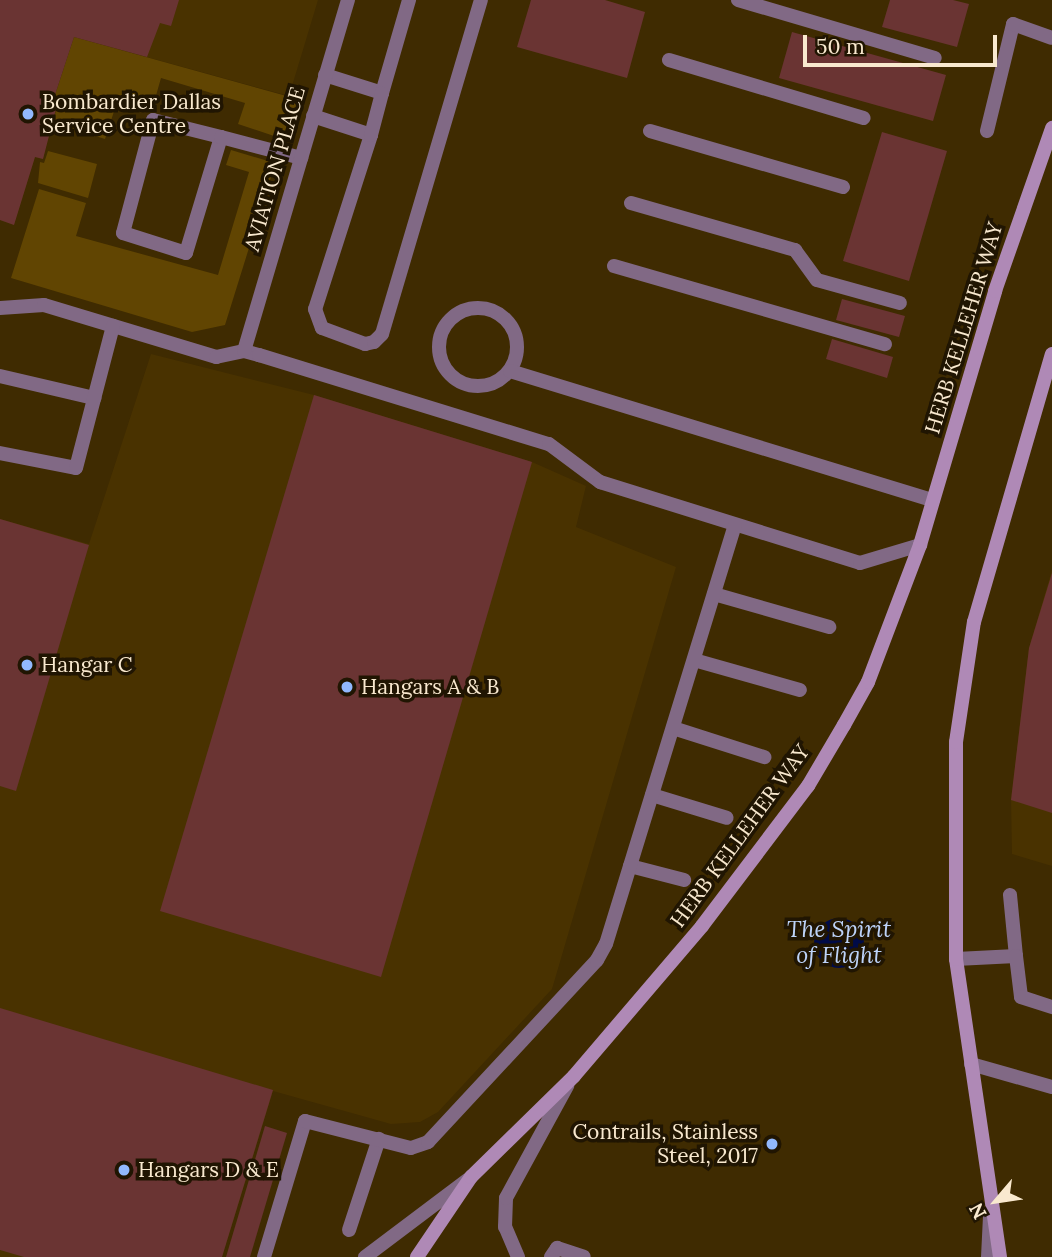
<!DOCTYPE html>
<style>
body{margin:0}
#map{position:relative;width:1052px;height:1257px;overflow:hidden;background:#3f2b01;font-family:Lora,serif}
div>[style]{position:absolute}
.built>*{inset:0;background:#493200}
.green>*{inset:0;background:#614502}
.water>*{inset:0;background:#000b48}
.round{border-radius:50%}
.building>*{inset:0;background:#6a3433}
.service>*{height:14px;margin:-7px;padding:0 7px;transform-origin:7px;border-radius:7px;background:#816985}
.service>.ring{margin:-7px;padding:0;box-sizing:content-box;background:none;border:14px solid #816985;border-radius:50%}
.minor>*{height:14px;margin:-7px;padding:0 7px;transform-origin:7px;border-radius:7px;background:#816985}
.secondary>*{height:14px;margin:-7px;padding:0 7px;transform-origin:7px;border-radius:7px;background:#af89b6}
.dots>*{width:19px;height:19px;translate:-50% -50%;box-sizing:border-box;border:4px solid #201502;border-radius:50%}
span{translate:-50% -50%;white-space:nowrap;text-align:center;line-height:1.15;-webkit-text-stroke:7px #201502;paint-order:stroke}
.poi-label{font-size:21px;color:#f9e9cf}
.left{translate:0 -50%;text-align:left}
.right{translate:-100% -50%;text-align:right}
.street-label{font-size:21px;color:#f9e9cf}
.water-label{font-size:23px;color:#bdd3f9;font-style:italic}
.north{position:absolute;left:961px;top:1166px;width:70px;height:70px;-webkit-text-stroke:5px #201502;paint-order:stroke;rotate:241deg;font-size:19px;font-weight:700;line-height:28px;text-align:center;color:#f9e9cf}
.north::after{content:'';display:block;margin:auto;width:24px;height:32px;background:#f9e9cf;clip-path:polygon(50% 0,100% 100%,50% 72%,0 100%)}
.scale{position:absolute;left:803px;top:35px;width:194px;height:32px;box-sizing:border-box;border:4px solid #f9e9cf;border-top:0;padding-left:9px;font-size:21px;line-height:24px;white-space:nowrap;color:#f9e9cf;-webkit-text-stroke:5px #201502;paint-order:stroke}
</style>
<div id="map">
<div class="built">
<i style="clip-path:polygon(0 0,318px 0,289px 96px,74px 37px,52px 103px,57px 105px,43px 159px,35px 157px,14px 225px,0 220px)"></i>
<i style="clip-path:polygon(151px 354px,314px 395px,532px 462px,586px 486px,576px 527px,676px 567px,552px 989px,438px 1112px,420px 1122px,391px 1124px,273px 1091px,222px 1257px,0 1257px,0 519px,89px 544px)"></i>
<i style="clip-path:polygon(1052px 570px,1052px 866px,1012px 854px,1011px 800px,1029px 648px)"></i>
</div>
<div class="green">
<i style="clip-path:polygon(74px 37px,301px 100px,291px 130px,277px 137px,238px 124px,245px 103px,161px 78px,153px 106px,119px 96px,105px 139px,53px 123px,57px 106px,52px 104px)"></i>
<i style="clip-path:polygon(231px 150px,268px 161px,272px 174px,225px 325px,192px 332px,11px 278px,39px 189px,86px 203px,76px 236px,218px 275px,249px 172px,226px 165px)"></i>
<i style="clip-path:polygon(48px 151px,97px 164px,88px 198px,38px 183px,40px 162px,44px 163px)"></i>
</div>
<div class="water">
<i class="round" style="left:814px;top:918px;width:50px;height:50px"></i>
</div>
<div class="building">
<i style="clip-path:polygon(0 0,179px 0,171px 26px,160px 23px,147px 57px,74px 37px,52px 104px,57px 105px,43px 159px,35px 157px,14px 225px,0 220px)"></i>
<i style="clip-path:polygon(531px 0,605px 0,645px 12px,627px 78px,517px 47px)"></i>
<i style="clip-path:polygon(890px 0,953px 0,969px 4px,957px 47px,882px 27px)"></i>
<i style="clip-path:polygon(792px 32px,946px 75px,933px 121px,779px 78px)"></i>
<i style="clip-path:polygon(882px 132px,947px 151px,909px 281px,843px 261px)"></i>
<i style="clip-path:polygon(842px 299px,905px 316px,899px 337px,836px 320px)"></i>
<i style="clip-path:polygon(832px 339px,893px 357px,887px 378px,826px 359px)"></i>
<i style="clip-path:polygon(314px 395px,532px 462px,381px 977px,160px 911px)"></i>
<i style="clip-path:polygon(0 519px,89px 545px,16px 791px,0 786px)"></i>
<i style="clip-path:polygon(1052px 573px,1052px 813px,1011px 800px,1029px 648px)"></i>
<i style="clip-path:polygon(0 1008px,273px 1090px,222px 1257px,24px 1257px,0 1250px)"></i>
<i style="clip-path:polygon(265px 1126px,287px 1133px,250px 1257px,226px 1257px)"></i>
</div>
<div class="service">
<i style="left:738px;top:0;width:205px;rotate:16.4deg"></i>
<i style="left:669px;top:60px;width:203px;rotate:16.6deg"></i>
<i style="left:325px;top:75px;width:60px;rotate:17.5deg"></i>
<i style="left:382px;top:93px;width:97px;rotate:-73.8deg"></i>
<i style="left:313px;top:116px;width:61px;rotate:18.1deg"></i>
<i style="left:371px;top:135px;width:183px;rotate:107.8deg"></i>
<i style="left:315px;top:309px;width:20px;rotate:70deg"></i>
<i style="left:322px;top:328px;width:46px;rotate:20.4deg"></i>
<i style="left:365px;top:344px;width:9px;rotate:-13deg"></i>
<i style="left:374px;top:342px;width:11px;rotate:-45deg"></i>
<i style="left:382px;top:334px;width:348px;rotate:-73.5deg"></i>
<i style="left:650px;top:131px;width:201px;rotate:16.2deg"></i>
<i style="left:987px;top:131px;width:110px;rotate:-76.3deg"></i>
<i style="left:1013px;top:24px;width:41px;rotate:19.7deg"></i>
<i style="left:371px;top:135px;width:43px;rotate:-75.3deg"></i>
<i style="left:221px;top:137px;width:121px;rotate:106.8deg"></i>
<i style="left:186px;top:253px;width:66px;rotate:-162.4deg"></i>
<i style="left:123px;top:233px;width:117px;rotate:-75.1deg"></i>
<i style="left:153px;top:120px;width:70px;rotate:14deg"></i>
<i style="left:221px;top:137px;width:83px;rotate:14.7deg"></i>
<i style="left:631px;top:203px;width:171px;rotate:16deg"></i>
<i style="left:795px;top:250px;width:37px;rotate:54deg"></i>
<i style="left:817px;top:280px;width:86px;rotate:15.5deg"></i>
<i style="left:614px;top:266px;width:282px;rotate:16.1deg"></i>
<i style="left:0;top:308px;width:44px;rotate:-3.9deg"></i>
<i style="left:44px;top:305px;width:180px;rotate:16.8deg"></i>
<i style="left:216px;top:357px;width:29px;rotate:-12deg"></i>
<i style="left:244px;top:351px;width:16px;rotate:15deg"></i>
<i style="left:259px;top:355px;width:303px;rotate:17.1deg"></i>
<i style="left:549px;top:444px;width:64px;rotate:36.7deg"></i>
<i style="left:600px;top:482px;width:272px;rotate:17.3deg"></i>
<i style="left:860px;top:563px;width:63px;rotate:-16.7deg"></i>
<i class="ring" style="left:439px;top:308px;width:64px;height:64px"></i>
<i style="left:244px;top:351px;width:366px;rotate:-73.5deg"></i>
<i style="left:510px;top:371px;width:442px;rotate:17deg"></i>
<i style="left:0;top:376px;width:97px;rotate:13.2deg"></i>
<i style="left:0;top:453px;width:77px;rotate:11.2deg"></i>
<i style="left:76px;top:468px;width:147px;rotate:-75.4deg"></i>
<i style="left:714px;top:594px;width:120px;rotate:16deg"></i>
<i style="left:694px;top:660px;width:110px;rotate:15.8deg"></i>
<i style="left:673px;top:728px;width:96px;rotate:17.7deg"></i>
<i style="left:652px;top:795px;width:78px;rotate:17deg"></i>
<i style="left:630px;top:866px;width:56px;rotate:14.5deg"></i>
<i style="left:1010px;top:895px;width:61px;rotate:84.4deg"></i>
<i style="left:956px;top:959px;width:60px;rotate:-2.9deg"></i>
<i style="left:1016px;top:956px;width:41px;rotate:83deg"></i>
<i style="left:1021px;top:997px;width:33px;rotate:18deg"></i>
<i style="left:971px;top:1064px;width:84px;rotate:15.9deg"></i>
<i style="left:349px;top:1230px;width:96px;rotate:-71.8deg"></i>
<i style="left:264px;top:1257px;width:142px;rotate:-73.2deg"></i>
<i style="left:305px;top:1121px;width:109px;rotate:14.3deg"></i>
<i style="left:411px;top:1148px;width:18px;rotate:-19deg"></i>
<i style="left:428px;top:1142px;width:248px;rotate:-47.1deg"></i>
<i style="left:597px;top:960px;width:18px;rotate:-61deg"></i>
<i style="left:606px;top:944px;width:438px;rotate:-72.9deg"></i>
<i style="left:365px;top:1257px;width:128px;rotate:-37deg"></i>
<i style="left:551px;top:1257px;width:11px;rotate:-56deg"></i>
<i style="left:557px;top:1248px;width:28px;rotate:18deg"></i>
</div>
<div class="minor">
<i style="left:518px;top:1257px;width:33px;rotate:-113deg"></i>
<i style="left:505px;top:1227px;width:29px;rotate:-88deg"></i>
<i style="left:506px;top:1198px;width:128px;rotate:-61.4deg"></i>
<i style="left:988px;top:1257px;width:41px;rotate:-87.2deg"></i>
</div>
<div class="secondary">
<i style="left:417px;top:1257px;width:97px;rotate:-56deg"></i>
<i style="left:471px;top:1177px;width:144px;rotate:-44.4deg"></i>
<i style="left:574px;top:1076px;width:197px;rotate:-49.5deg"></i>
<i style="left:702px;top:926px;width:176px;rotate:-52.9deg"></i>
<i style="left:808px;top:786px;width:71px;rotate:-59.5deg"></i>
<i style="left:844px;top:725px;width:49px;rotate:-60.8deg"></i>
<i style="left:868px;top:682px;width:147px;rotate:-69.2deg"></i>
<i style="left:920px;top:545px;width:265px;rotate:-73.5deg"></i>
<i style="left:995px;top:291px;width:173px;rotate:-70.7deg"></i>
<i style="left:1000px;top:1257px;width:301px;rotate:-98.4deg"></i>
<i style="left:956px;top:959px;width:217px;rotate:-90deg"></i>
<i style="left:956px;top:742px;width:121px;rotate:-81.5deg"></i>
<i style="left:974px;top:622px;width:279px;rotate:-73.8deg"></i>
</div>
<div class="dots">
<i style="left:28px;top:114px;background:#91b8fd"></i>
<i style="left:27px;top:665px;background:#91b8fd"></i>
<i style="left:347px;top:687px;background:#91b8fd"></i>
<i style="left:772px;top:1144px;background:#91b8fd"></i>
<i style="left:124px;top:1170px;background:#91b8fd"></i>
</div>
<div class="poi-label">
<span class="left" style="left:42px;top:114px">Bombardier Dallas<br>Service Centre</span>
<span class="left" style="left:41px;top:665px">Hangar C</span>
<span class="left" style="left:361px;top:687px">Hangars A &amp; B</span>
<span class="right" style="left:758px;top:1144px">Contrails, Stainless<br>Steel, 2017</span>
<span class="left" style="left:138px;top:1170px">Hangars D &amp; E</span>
</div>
<div class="street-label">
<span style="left:275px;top:169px;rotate:-74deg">AVIATION PLACE</span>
<span style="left:964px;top:328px;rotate:-73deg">HERB KELLEHER WAY</span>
<span style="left:740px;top:836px;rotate:-54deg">HERB KELLEHER WAY</span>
</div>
<div class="water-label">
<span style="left:839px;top:942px">The Spirit<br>of Flight</span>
</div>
<div class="north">N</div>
<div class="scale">50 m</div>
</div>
